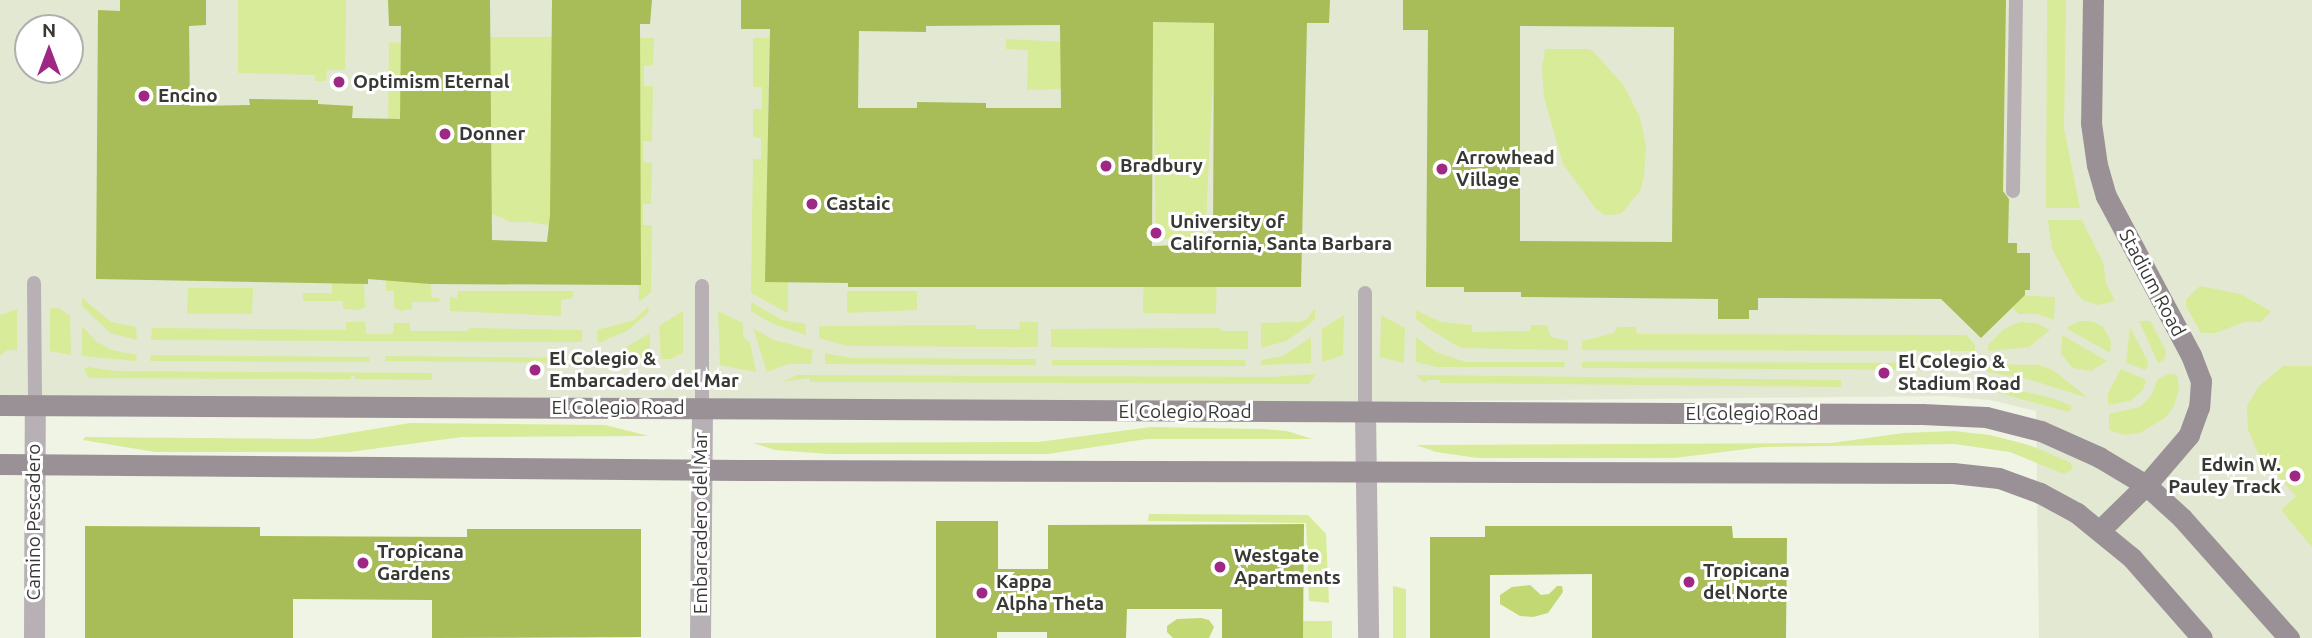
<!DOCTYPE html>
<style>
body{margin:0}
#map{position:relative;width:2312px;height:638px;overflow:hidden;background:#f0f4e5;font-family:Ubuntu,sans-serif}
div>[style]{position:absolute}
.built>*{inset:0;background:#e3e8d3}
.green>*{inset:0;background:#d8eb98}
.water>*{inset:0;background:#c2d872}
.building>*{inset:0;background:#a8bd57}
.lane>*{height:14px;margin:-7px;padding:0 7px;transform-origin:7px;border-radius:7px;background:#b7b1b5}
.street>*{height:21px;margin:-10.5px;padding:0 10.5px;transform-origin:10.5px;border-radius:10.5px;background:#b7b1b5}
.secondary>*{height:21px;margin:-10.5px;padding:0 10.5px;transform-origin:10.5px;border-radius:10.5px;background:#9a9197}
.dots>*{width:19px;height:19px;translate:-50% -50%;box-sizing:border-box;border:4px solid #fff;border-radius:50%}
span{translate:-50% -50%;white-space:nowrap;text-align:center;line-height:1.15;-webkit-text-stroke:6px #fff;paint-order:stroke}
.poi-label{font-size:19px;color:#383934;font-weight:700}
.left{translate:0 -50%;text-align:left}
.right{translate:-100% -50%;text-align:right}
.street-label{font-size:19px;color:#383934}
.north{position:absolute;left:14px;top:14px;width:70px;height:70px;box-sizing:border-box;background:#fff;border:2px solid #afb0ae;border-radius:50%;rotate:0deg;font-size:19px;font-weight:700;line-height:28px;text-align:center;color:#383934}
.north::after{content:'';display:block;margin:auto;width:24px;height:32px;background:#9e2883;clip-path:polygon(50% 0,100% 100%,50% 72%,0 100%)}
</style>
<div id="map">
<div class="built">
<i style="clip-path:polygon(evenodd,0 0,2312px 0,2312px 638px,2039px 638px,2036px 411px,1990px 400px,1942px 396px,1340px 402px,0 402px,0 0,28px 28px,70px 28px,70px 70px,28px 70px,28px 28px)"></i>
</div>
<div class="green">
<i style="clip-path:polygon(238px 0,346px 0,345px 70px,327px 70px,326px 81px,315px 81px,315px 75px,238px 73px)"></i>
<i style="clip-path:polygon(2047px 0,2066px 0,2064px 128px,2080px 208px,2046px 208px)"></i>
<i style="clip-path:polygon(1119px 22px,1251px 23px,1214px 60px,1205px 239px,1156px 239px,1153px 56px)"></i>
<i style="clip-path:polygon(490px 37px,564px 37px,587px 232px,530px 222px,511px 222px,490px 213px)"></i>
<i style="clip-path:polygon(635px 38px,654px 38px,653px 65px,644px 66px,644px 86px,653px 86px,652px 141px,643px 141px,643px 162px,652px 163px,651px 204px,643px 204px,643px 225px,652px 225px,651px 292px,639px 302px)"></i>
<i style="clip-path:polygon(753px 38px,769px 38px,766px 280px,788px 280px,788px 313px,751px 293px,753px 159px,761px 159px,761px 138px,753px 137px,753px 109px,762px 109px,762px 87px,753px 87px)"></i>
<i style="clip-path:polygon(1006px 39px,1067px 42px,1061px 89px,1027px 90px,1028px 50px,1006px 49px)"></i>
<i style="clip-path:polygon(389px 42px,402px 43px,432px 298px,440px 298px,439px 302px,412px 302px,412px 309px,401px 311px,394px 307px,394px 291px,386px 291px)"></i>
<i style="clip-path:polygon(1545px 49px,1589px 49px,1594px 52px,1624px 86px,1640px 117px,1646px 146px,1644px 177px,1640px 191px,1621px 214px,1605px 215px,1596px 209px,1563px 164px,1544px 97px,1542px 69px)"></i>
<i style="clip-path:polygon(2048px 220px,2082px 220px,2104px 265px,2105px 281px,2115px 301px,2098px 305px,2083px 300px,2076px 293px,2052px 249px)"></i>
<i style="clip-path:polygon(1144px 267px,1217px 268px,1216px 314px,1143px 313px)"></i>
<i style="clip-path:polygon(332px 283px,364px 284px,365px 307px,359px 310px,343px 309px,343px 301px,303px 301px,303px 293px,332px 293px)"></i>
<i style="clip-path:polygon(2200px 286px,2240px 294px,2271px 311px,2261px 322px,2244px 322px,2216px 333px,2201px 333px,2186px 306px,2186px 299px)"></i>
<i style="clip-path:polygon(188px 288px,253px 288px,252px 314px,187px 314px)"></i>
<i style="clip-path:polygon(458px 291px,573px 291px,573px 298px,561px 300px,561px 316px,450px 311px,450px 297px,457px 299px)"></i>
<i style="clip-path:polygon(847px 291px,917px 291px,917px 310px,847px 313px)"></i>
<i style="clip-path:polygon(2014px 295px,2055px 297px,2054px 320px,2037px 314px,2019px 314px,2014px 310px)"></i>
<i style="clip-path:polygon(82px 298px,111px 322px,136px 327px,137px 340px,110px 333px,82px 306px)"></i>
<i style="clip-path:polygon(751px 302px,782px 320px,806px 324px,806px 335px,771px 323px,751px 311px)"></i>
<i style="clip-path:polygon(648px 307px,649px 312px,627px 331px,598px 343px,597px 330px,634px 320px)"></i>
<i style="clip-path:polygon(50px 308px,59px 308px,70px 316px,71px 355px,50px 351px)"></i>
<i style="clip-path:polygon(1315px 308px,1315px 319px,1302px 330px,1286px 341px,1261px 348px,1261px 323px,1299px 322px,1306px 320px)"></i>
<i style="clip-path:polygon(17px 309px,17px 350px,8px 350px,0 355px,0 315px)"></i>
<i style="clip-path:polygon(1416px 310px,1441px 322px,1472px 325px,1472px 332px,1530px 331px,1531px 325px,1547px 325px,1551px 337px,1568px 341px,1568px 350px,1461px 348px,1429px 329px,1416px 319px)"></i>
<i style="clip-path:polygon(683px 311px,683px 353px,671px 359px,661px 359px,659px 326px)"></i>
<i style="clip-path:polygon(718px 311px,743px 323px,743px 337px,750px 342px,756px 372px,720px 365px)"></i>
<i style="clip-path:polygon(1344px 315px,1343px 355px,1322px 362px,1322px 329px)"></i>
<i style="clip-path:polygon(1381px 315px,1405px 328px,1404px 363px,1380px 357px)"></i>
<i style="clip-path:polygon(2080px 321px,2092px 321px,2103px 327px,2111px 341px,2110px 353px,2066px 328px)"></i>
<i style="clip-path:polygon(2139px 321px,2150px 321px,2166px 351px,2164px 360px,2158px 363px)"></i>
<i style="clip-path:polygon(346px 322px,365px 322px,366px 334px,393px 334px,394px 323px,410px 323px,410px 331px,468px 331px,469px 328px,582px 330px,582px 342px,151px 340px,152px 328px,346px 330px)"></i>
<i style="clip-path:polygon(1020px 322px,1038px 322px,1038px 347px,847px 346px,819px 338px,819px 326px,976px 325px,976px 329px,1019px 329px)"></i>
<i style="clip-path:polygon(2020px 322px,2036px 323px,2050px 330px,2029px 347px,1988px 351px,1988px 345px,2004px 329px)"></i>
<i style="clip-path:polygon(82px 326px,97px 342px,112px 350px,137px 355px,136px 361px,82px 356px)"></i>
<i style="clip-path:polygon(1617px 327px,1636px 327px,1637px 334px,1966px 335px,1975px 345px,1975px 351px,1582px 350px,1582px 341px,1614px 333px)"></i>
<i style="clip-path:polygon(2130px 327px,2148px 362px,2146px 370px,2126px 363px)"></i>
<i style="clip-path:polygon(753px 328px,774px 340px,813px 350px,811px 364px,788px 364px,767px 372px)"></i>
<i style="clip-path:polygon(1220px 328px,1221px 331px,1248px 331px,1248px 349px,1051px 347px,1051px 329px)"></i>
<i style="clip-path:polygon(650px 333px,650px 360px,597px 362px,597px 358px,611px 356px)"></i>
<i style="clip-path:polygon(2062px 335px,2107px 361px,2091px 371px,2073px 368px,2061px 354px)"></i>
<i style="clip-path:polygon(1311px 337px,1311px 363px,1261px 365px,1261px 360px,1283px 356px)"></i>
<i style="clip-path:polygon(1416px 337px,1436px 352px,1465px 362px,1565px 362px,1564px 367px,1437px 367px,1416px 362px)"></i>
<i style="clip-path:polygon(825px 353px,851px 358px,1036px 359px,1036px 365px,825px 364px)"></i>
<i style="clip-path:polygon(151px 355px,370px 357px,369px 362px,150px 361px)"></i>
<i style="clip-path:polygon(385px 356px,585px 358px,583px 363px,385px 361px)"></i>
<i style="clip-path:polygon(1052px 360px,1245px 360px,1246px 366px,1052px 365px)"></i>
<i style="clip-path:polygon(1582px 362px,1970px 363px,1970px 370px,1582px 368px)"></i>
<i style="clip-path:polygon(1988px 364px,2040px 365px,2053px 370px,2088px 398px,2028px 379px,1987px 372px)"></i>
<i style="clip-path:polygon(2283px 366px,2312px 366px,2312px 547px,2281px 510px,2296px 496px,2259px 455px,2248px 430px,2247px 406px,2259px 386px)"></i>
<i style="clip-path:polygon(89px 367px,115px 371px,432px 373px,432px 380px,355px 379px,355px 376px,351px 376px,351px 379px,88px 378px,84px 368px)"></i>
<i style="clip-path:polygon(2121px 369px,2146px 380px,2143px 390px,2130px 401px,2108px 405px,2108px 393px)"></i>
<i style="clip-path:polygon(1316px 374px,1309px 384px,810px 382px,809px 378px,782px 382px,797px 375px,1272px 377px)"></i>
<i style="clip-path:polygon(2168px 374px,2177px 375px,2179px 389px,2174px 406px,2165px 418px,2140px 433px,2125px 435px,2109px 430px,2109px 414px,2140px 407px,2151px 396px,2158px 379px)"></i>
<i style="clip-path:polygon(1416px 375px,1841px 380px,1841px 387px,1440px 383px,1439px 380px,1427px 380px,1425px 383px)"></i>
<i style="clip-path:polygon(1989px 383px,2051px 398px,2072px 406px,2069px 412px,1988px 390px)"></i>
<i style="clip-path:polygon(410px 423px,605px 425px,649px 436px,462px 437px,349px 452px,155px 452px,83px 440px,85px 437px,314px 439px)"></i>
<i style="clip-path:polygon(1151px 427px,1263px 429px,1287px 431px,1312px 439px,1147px 439px,1048px 454px,829px 454px,775px 450px,753px 443px,1038px 442px)"></i>
<i style="clip-path:polygon(1954px 431px,1990px 435px,2029px 445px,2071px 463px,2073px 469px,2064px 474px,2010px 452px,1954px 444px,1763px 447px,1674px 458px,1478px 458px,1436px 452px,1416px 445px,1832px 443px,1903px 433px)"></i>
<i style="clip-path:polygon(1149px 514px,1308px 515px,1326px 534px,1329px 603px,1309px 601px,1306px 523px,1148px 521px)"></i>
<i style="clip-path:polygon(1393px 586px,1406px 589px,1406px 638px,1393px 638px)"></i>
<i style="clip-path:polygon(1301px 621px,1332px 621px,1332px 638px,1301px 638px)"></i>
</div>
<div class="water">
<i style="clip-path:polygon(1530px 585px,1541px 595px,1549px 594px,1557px 586px,1562px 586px,1563px 592px,1548px 613px,1533px 617px,1520px 616px,1500px 604px,1500px 595px,1512px 587px)"></i>
<i style="clip-path:polygon(1201px 618px,1209px 620px,1214px 627px,1209px 638px,1173px 638px,1167px 632px,1167px 626px,1177px 619px)"></i>
</div>
<div class="building">
<i style="clip-path:polygon(120px 0,206px 0,206px 25px,189px 26px,190px 106px,250px 105px,249px 99px,318px 100px,318px 104px,353px 106px,352px 118px,400px 119px,401px 26px,389px 26px,388px 0,490px 0,492px 240px,547px 242px,550px 215px,552px 0,652px 0,650px 24px,640px 24px,641px 285px,430px 284px,368px 279px,368px 284px,96px 279px,98px 10px,120px 11px)"></i>
<i style="clip-path:polygon(evenodd,741px 0,1330px 0,1329px 23px,1307px 23px,1301px 287px,848px 287px,848px 283px,765px 282px,770px 29px,741px 29px,741px 0,1153px 22px,1214px 23px,1213px 244px,1152px 246px,1153px 22px,741px 0,1060px 25px,1061px 108px,986px 108px,986px 103px,917px 102px,917px 108px,858px 108px,859px 31px,926px 32px,926px 26px,1060px 25px)"></i>
<i style="clip-path:polygon(evenodd,1403px 0,2006px 0,2003px 191px,2009px 199px,2008px 243px,2017px 243px,2017px 253px,2030px 253px,2030px 290px,2025px 290px,2025px 295px,1981px 338px,1941px 299px,1758px 298px,1758px 310px,1749px 310px,1749px 319px,1718px 319px,1718px 299px,1521px 297px,1521px 292px,1464px 292px,1464px 287px,1426px 287px,1428px 30px,1403px 30px,1403px 0,1520px 26px,1674px 27px,1672px 242px,1520px 241px,1520px 26px)"></i>
<i style="clip-path:polygon(936px 521px,998px 521px,998px 569px,1048px 569px,1048px 525px,1304px 524px,1303px 638px,1222px 638px,1222px 609px,1127px 609px,1126px 638px,1047px 638px,1047px 632px,997px 632px,997px 638px,936px 638px)"></i>
<i style="clip-path:polygon(85px 526px,260px 527px,260px 536px,467px 537px,467px 529px,641px 529px,641px 637px,432px 638px,432px 600px,293px 599px,293px 638px,85px 638px)"></i>
<i style="clip-path:polygon(1485px 526px,1732px 526px,1733px 538px,1787px 538px,1786px 638px,1592px 638px,1592px 574px,1490px 575px,1490px 638px,1430px 638px,1430px 537px,1485px 537px)"></i>
</div>
<div class="lane">
<i style="left:2013px;top:191px;width:191px;rotate:-89.1deg"></i>
<i style="left:34px;top:283px;width:122px;rotate:89.5deg"></i>
<i style="left:702px;top:286px;width:123px;rotate:90deg"></i>
<i style="left:1365px;top:293px;width:119px;rotate:90deg"></i>
</div>
<div class="street">
<i style="left:1365px;top:412px;width:226px;rotate:89.2deg"></i>
<i style="left:34px;top:638px;width:233px;rotate:-89.8deg"></i>
<i style="left:700px;top:638px;width:229px;rotate:-89.5deg"></i>
</div>
<div class="secondary">
<i style="left:2093px;top:0;width:123px;rotate:90.9deg"></i>
<i style="left:2091px;top:123px;width:42px;rotate:81.9deg"></i>
<i style="left:2097px;top:165px;width:32px;rotate:74deg"></i>
<i style="left:2106px;top:196px;width:180px;rotate:61.9deg"></i>
<i style="left:2191px;top:355px;width:28px;rotate:69deg"></i>
<i style="left:2201px;top:381px;width:26px;rotate:94deg"></i>
<i style="left:2199px;top:407px;width:30px;rotate:110deg"></i>
<i style="left:2189px;top:435px;width:66px;rotate:130.7deg"></i>
<i style="left:2146px;top:485px;width:64px;rotate:135.6deg"></i>
<i style="left:0;top:405px;width:1922px;rotate:0.27deg"></i>
<i style="left:1922px;top:414px;width:64px;rotate:2.7deg"></i>
<i style="left:1986px;top:417px;width:57px;rotate:14.3deg"></i>
<i style="left:2041px;top:431px;width:64px;rotate:24.1deg"></i>
<i style="left:2099px;top:457px;width:55px;rotate:30.8deg"></i>
<i style="left:2146px;top:485px;width:49px;rotate:42.5deg"></i>
<i style="left:2182px;top:518px;width:161px;rotate:48.3deg"></i>
<i style="left:0;top:464px;width:741px;rotate:0.46deg"></i>
<i style="left:741px;top:470px;width:1212px;rotate:0.14deg"></i>
<i style="left:1953px;top:473px;width:46px;rotate:6.2deg"></i>
<i style="left:1999px;top:478px;width:44px;rotate:20.1deg"></i>
<i style="left:2040px;top:493px;width:42px;rotate:28.4deg"></i>
<i style="left:2077px;top:513px;width:71px;rotate:39.3deg"></i>
<i style="left:2132px;top:558px;width:106px;rotate:48.8deg"></i>
</div>
<div class="dots">
<i style="left:339px;top:82px;background:#9e2883"></i>
<i style="left:144px;top:96px;background:#9e2883"></i>
<i style="left:445px;top:134px;background:#9e2883"></i>
<i style="left:1106px;top:166px;background:#9e2883"></i>
<i style="left:1442px;top:169px;background:#9e2883"></i>
<i style="left:812px;top:204px;background:#9e2883"></i>
<i style="left:1156px;top:233px;background:#9e2883"></i>
<i style="left:535px;top:370px;background:#9e2883"></i>
<i style="left:1884px;top:373px;background:#9e2883"></i>
<i style="left:2295px;top:476px;background:#9e2883"></i>
<i style="left:363px;top:563px;background:#9e2883"></i>
<i style="left:1220px;top:567px;background:#9e2883"></i>
<i style="left:1689px;top:582px;background:#9e2883"></i>
<i style="left:982px;top:593px;background:#9e2883"></i>
</div>
<div class="poi-label">
<span class="left" style="left:353px;top:82px">Optimism Eternal</span>
<span class="left" style="left:158px;top:96px">Encino</span>
<span class="left" style="left:459px;top:134px">Donner</span>
<span class="left" style="left:1456px;top:169px">Arrowhead<br>Village</span>
<span class="left" style="left:1120px;top:166px">Bradbury</span>
<span class="left" style="left:826px;top:204px">Castaic</span>
<span class="left" style="left:1170px;top:233px">University of<br>California, Santa Barbara</span>
<span class="left" style="left:549px;top:370px">El Colegio &amp;<br>Embarcadero del Mar</span>
<span class="left" style="left:1898px;top:373px">El Colegio &amp;<br>Stadium Road</span>
<span class="right" style="left:2281px;top:476px">Edwin W.<br>Pauley Track</span>
<span class="left" style="left:377px;top:563px">Tropicana<br>Gardens</span>
<span class="left" style="left:1234px;top:567px">Westgate<br>Apartments</span>
<span class="left" style="left:1703px;top:582px">Tropicana<br>del Norte</span>
<span class="left" style="left:996px;top:593px">Kappa<br>Alpha Theta</span>
</div>
<div class="street-label">
<span style="left:2152px;top:283px;rotate:62deg">Stadium Road</span>
<span style="left:618px;top:408px">El Colegio Road</span>
<span style="left:1185px;top:412px">El Colegio Road</span>
<span style="left:1752px;top:414px">El Colegio Road</span>
<span style="left:34px;top:522px;rotate:-90deg">Camino Pescadero</span>
<span style="left:701px;top:523px;rotate:-90deg">Embarcadero del Mar</span>
</div>
<div class="north">N</div>
</div>
